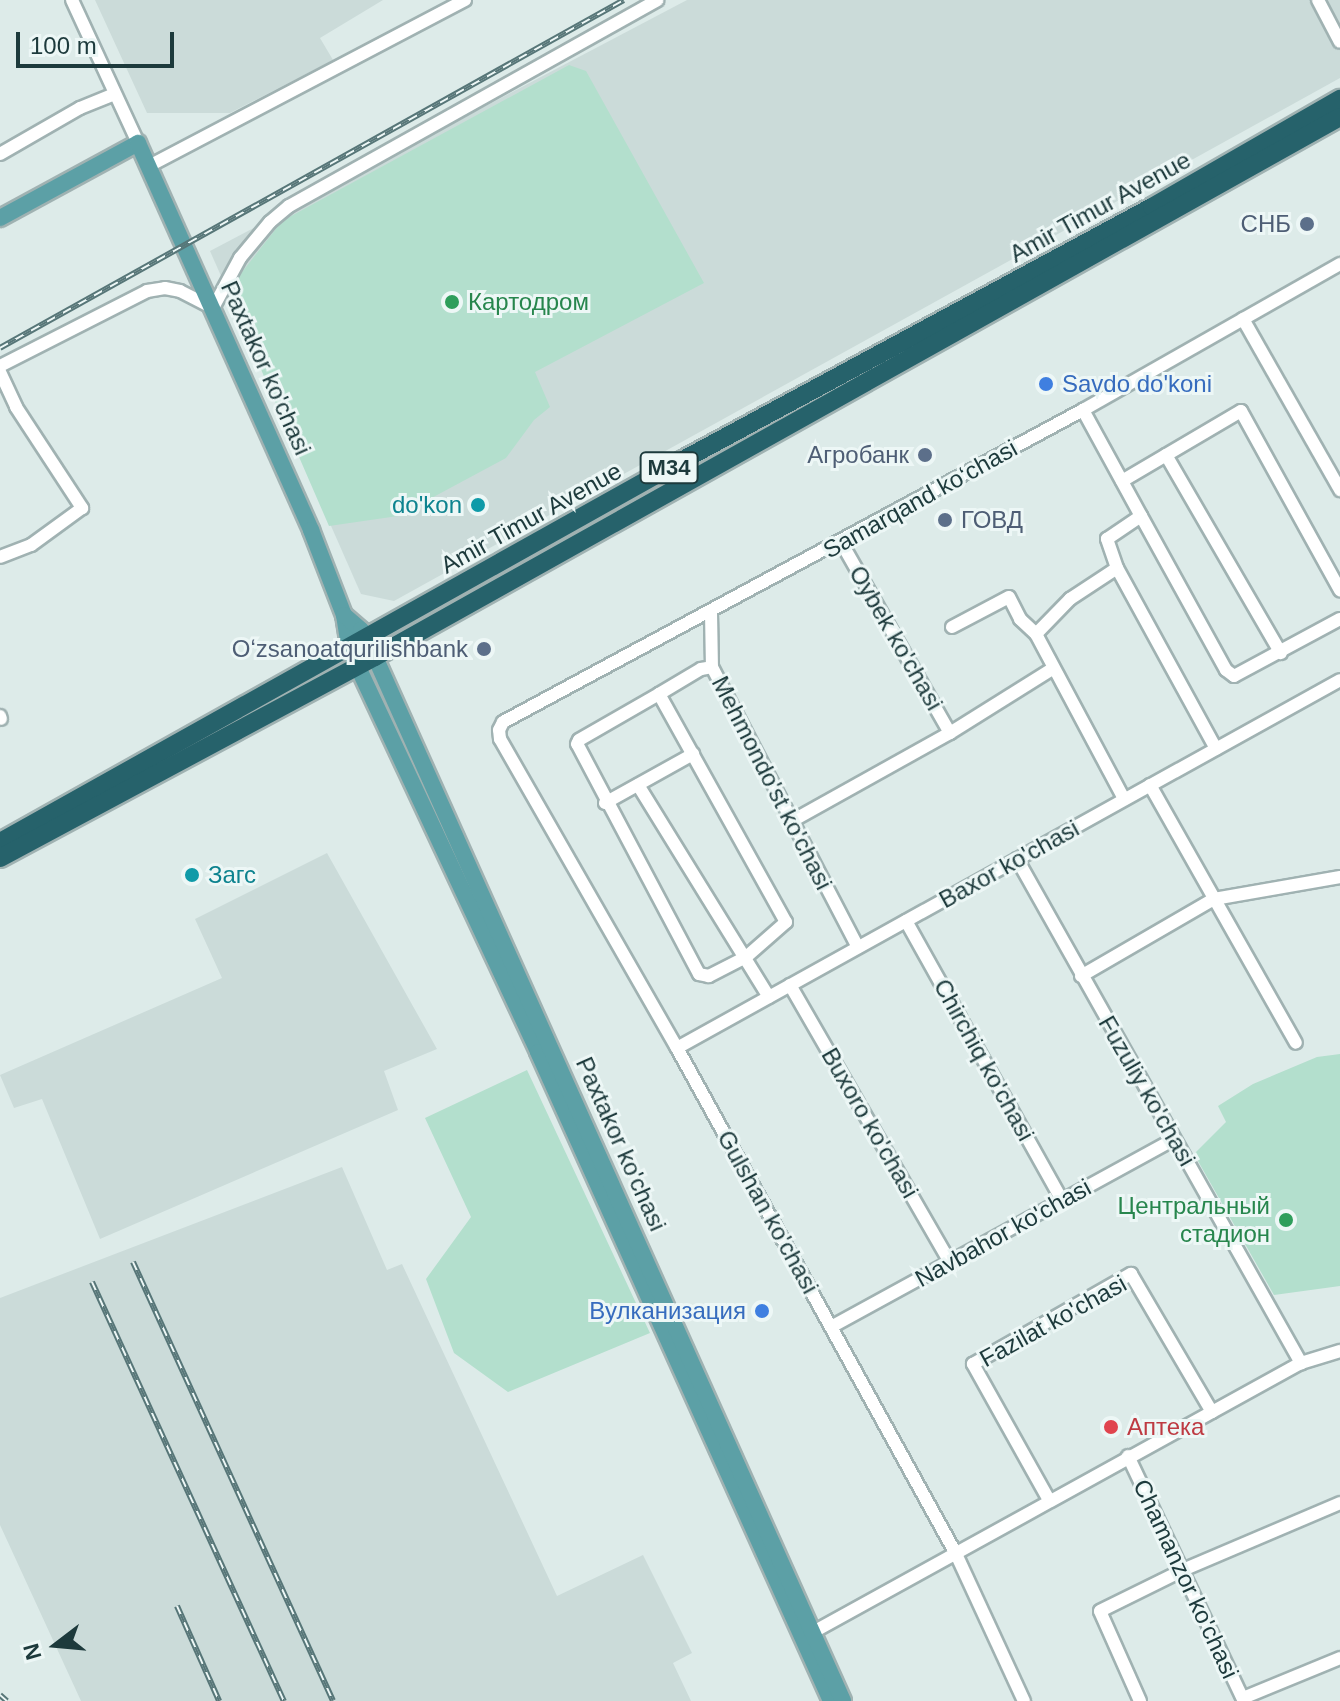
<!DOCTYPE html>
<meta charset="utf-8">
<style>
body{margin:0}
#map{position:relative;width:1340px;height:1701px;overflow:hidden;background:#ddebe9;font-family:Arial,sans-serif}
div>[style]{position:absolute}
.built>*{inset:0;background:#cbdbd9}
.green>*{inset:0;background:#b3dfcd}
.roads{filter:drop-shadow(2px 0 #a0b2b2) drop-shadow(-2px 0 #a0b2b2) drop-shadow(0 2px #a0b2b2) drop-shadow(0 -2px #a0b2b2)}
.minor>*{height:12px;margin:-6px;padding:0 6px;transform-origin:6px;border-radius:6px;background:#fff}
.major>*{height:16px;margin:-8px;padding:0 8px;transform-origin:8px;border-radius:8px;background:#5ca0a6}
.highway>*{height:18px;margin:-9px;padding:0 9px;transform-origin:9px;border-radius:9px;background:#26626b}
.rail>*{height:6px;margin-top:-3px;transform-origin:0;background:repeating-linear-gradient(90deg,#edf7f6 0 9px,#577678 0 18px);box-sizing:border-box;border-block:2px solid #577678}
.dots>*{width:22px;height:22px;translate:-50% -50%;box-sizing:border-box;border:4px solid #edf7f6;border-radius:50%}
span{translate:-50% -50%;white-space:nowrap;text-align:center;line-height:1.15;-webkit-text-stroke:6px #edf7f6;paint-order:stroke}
.shield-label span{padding:2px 6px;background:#edf7f6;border:2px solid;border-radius:6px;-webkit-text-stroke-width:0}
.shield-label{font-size:22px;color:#1d3a3c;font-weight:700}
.street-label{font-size:24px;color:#1d3a3c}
.service-label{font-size:24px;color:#4e5e75}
.right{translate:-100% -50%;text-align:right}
.left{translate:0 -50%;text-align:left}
.leisure-label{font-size:24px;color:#27864d}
.shop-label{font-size:24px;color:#366cbe}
.culture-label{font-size:24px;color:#0d838f}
.health-label{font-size:24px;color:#be3a42}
.north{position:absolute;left:16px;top:1605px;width:80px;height:80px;-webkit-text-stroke:6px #edf7f6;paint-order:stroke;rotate:254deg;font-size:22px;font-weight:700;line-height:32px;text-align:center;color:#1d3a3c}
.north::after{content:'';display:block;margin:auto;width:28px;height:36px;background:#1d3a3c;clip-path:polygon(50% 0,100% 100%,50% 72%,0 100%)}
.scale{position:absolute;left:16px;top:32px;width:158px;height:36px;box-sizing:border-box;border:4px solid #1d3a3c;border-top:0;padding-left:10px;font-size:24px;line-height:28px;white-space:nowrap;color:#1d3a3c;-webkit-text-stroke:6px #edf7f6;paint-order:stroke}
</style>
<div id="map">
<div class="built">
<i style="clip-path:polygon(95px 0,383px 0,320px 38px,333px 60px,230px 113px,147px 113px)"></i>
<i style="clip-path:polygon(687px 0,1340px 0,1340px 78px,394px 601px,361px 594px,210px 251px)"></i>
<i style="clip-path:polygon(327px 853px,437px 1049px,384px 1071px,398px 1110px,100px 1239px,42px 1099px,14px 1108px,0 1075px,222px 978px,195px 919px)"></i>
<i style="clip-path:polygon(342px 1167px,387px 1270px,402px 1264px,557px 1596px,643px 1555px,692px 1653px,673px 1663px,691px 1701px,81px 1701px,0 1525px,0 1298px)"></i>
</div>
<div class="green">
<i style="clip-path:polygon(569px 65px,586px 71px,704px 283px,535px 372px,550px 407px,534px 420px,506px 458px,398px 516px,329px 526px,240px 321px,235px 281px,282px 221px)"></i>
<i style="clip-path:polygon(1340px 1054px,1340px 1286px,1274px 1295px,1194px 1154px,1226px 1122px,1218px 1106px,1253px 1084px,1317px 1057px)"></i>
<i style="clip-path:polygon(527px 1070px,650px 1333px,508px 1392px,454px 1353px,426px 1279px,471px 1217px,425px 1118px)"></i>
</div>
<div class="roads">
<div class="minor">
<i style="left:72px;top:0;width:157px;rotate:65.2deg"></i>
<i style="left:1318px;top:0;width:47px;rotate:62.4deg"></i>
<i style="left:0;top:154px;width:92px;rotate:-29.9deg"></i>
<i style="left:80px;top:108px;width:37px;rotate:-22deg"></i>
<i style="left:149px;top:166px;width:357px;rotate:-27.7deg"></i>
<i style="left:1243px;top:319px;width:197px;rotate:60.4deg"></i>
<i style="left:0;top:366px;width:165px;rotate:-27deg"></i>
<i style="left:147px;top:291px;width:18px;rotate:-9deg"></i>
<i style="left:165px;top:288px;width:15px;rotate:11deg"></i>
<i style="left:180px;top:291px;width:37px;rotate:27deg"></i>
<i style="left:213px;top:308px;width:57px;rotate:-61.6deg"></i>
<i style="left:240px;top:258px;width:47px;rotate:-50.2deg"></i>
<i style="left:270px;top:222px;width:25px;rotate:-40deg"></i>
<i style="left:289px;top:206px;width:422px;rotate:-29.2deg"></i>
<i style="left:0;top:372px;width:38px;rotate:65deg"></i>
<i style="left:16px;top:407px;width:121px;rotate:56.8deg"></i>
<i style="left:82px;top:508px;width:63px;rotate:144deg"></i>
<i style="left:31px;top:545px;width:33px;rotate:159deg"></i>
<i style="left:1166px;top:455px;width:229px;rotate:59.9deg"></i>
<i style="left:1122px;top:481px;width:138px;rotate:-30.5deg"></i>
<i style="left:1241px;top:411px;width:205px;rotate:61.1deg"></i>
<i style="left:1141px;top:516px;width:176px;rotate:61.1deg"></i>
<i style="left:1226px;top:670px;width:10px;rotate:37deg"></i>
<i style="left:1234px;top:676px;width:120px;rotate:-28.3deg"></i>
<i style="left:841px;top:542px;width:220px;rotate:60.3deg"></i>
<i style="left:1117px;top:568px;width:206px;rotate:61.3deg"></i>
<i style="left:711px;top:612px;width:55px;rotate:89deg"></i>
<i style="left:712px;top:667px;width:316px;rotate:62.5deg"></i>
<i style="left:952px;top:627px;width:64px;rotate:-27.8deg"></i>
<i style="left:1009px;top:597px;width:25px;rotate:63deg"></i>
<i style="left:1020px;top:619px;width:22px;rotate:43deg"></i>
<i style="left:1036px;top:634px;width:49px;rotate:-45.8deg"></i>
<i style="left:1070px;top:599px;width:56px;rotate:-33.4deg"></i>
<i style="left:1117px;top:568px;width:31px;rotate:-109deg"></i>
<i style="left:1107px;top:539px;width:41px;rotate:-34.1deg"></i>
<i style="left:1141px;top:516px;width:121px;rotate:-118.7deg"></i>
<i style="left:1036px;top:634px;width:187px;rotate:61.9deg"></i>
<i style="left:659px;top:694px;width:261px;rotate:60.9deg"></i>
<i style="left:786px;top:922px;width:53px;rotate:138.8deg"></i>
<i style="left:746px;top:957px;width:42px;rotate:152.8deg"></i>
<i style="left:709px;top:976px;width:10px;rotate:-169deg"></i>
<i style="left:699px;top:974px;width:260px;rotate:-117.9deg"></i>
<i style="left:577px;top:744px;width:4px;rotate:-63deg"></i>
<i style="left:579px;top:740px;width:92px;rotate:-29.9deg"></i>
<i style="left:659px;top:694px;width:49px;rotate:-30.8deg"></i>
<i style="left:701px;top:669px;width:11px;rotate:-10deg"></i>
<i style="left:0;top:716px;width:3px;rotate:72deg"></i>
<i style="left:638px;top:785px;width:249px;rotate:58.3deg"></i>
<i style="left:1150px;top:785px;width:296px;rotate:60.5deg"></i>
<i style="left:605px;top:803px;width:101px;rotate:-29.1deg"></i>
<i style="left:790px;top:822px;width:183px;rotate:-29.1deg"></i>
<i style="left:950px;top:733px;width:120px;rotate:-32.1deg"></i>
<i style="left:1017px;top:859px;width:579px;rotate:60.6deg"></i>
<i style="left:906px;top:921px;width:320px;rotate:60.8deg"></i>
<i style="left:1081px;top:976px;width:154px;rotate:-30.1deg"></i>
<i style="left:1214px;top:899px;width:128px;rotate:-9.9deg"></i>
<i style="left:790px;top:985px;width:320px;rotate:60deg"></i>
<i style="left:677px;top:1048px;width:758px;rotate:-29.03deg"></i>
<i style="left:831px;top:1327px;width:391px;rotate:-28.7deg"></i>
<i style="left:1128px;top:1456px;width:271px;rotate:64.7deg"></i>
<i style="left:1049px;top:1500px;width:156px;rotate:-119.2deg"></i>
<i style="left:973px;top:1364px;width:182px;rotate:-29.7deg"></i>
<i style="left:1131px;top:1274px;width:160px;rotate:59.6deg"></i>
<i style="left:806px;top:1636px;width:565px;rotate:-28.88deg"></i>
<i style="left:1301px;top:1363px;width:41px;rotate:-17.1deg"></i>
<i style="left:1243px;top:1698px;width:105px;rotate:-22.4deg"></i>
<i style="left:1024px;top:1701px;width:164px;rotate:-114.8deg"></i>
<i style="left:955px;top:1552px;width:576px;rotate:-118.88deg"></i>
<i style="left:677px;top:1048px;width:356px;rotate:-119.8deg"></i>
<i style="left:500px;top:739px;width:9px;rotate:-96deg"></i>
<i style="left:499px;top:730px;width:9px;rotate:-63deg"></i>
<i style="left:503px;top:722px;width:659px;rotate:-28.28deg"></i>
<i style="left:1083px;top:410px;width:296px;rotate:-29.6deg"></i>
<i style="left:1140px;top:1701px;width:98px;rotate:-114deg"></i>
<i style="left:1100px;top:1611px;width:93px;rotate:-26.3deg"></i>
<i style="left:1183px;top:1570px;width:171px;rotate:-23.1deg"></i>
</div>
<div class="major">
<i style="left:0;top:218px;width:157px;rotate:-28.5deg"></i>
<i style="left:138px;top:143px;width:424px;rotate:65.9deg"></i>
<i style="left:311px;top:530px;width:91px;rotate:68.8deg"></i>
<i style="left:344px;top:615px;width:33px;rotate:81deg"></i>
<i style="left:349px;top:648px;width:446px;rotate:64.9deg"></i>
<i style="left:538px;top:1052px;width:712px;rotate:65.7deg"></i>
<i style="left:344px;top:615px;width:23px;rotate:41deg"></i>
<i style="left:361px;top:630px;width:30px;rotate:63deg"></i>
<i style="left:375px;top:657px;width:1144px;rotate:65.85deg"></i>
</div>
<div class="highway">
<i style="left:0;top:842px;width:783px;rotate:-29.22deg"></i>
<i style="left:683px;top:460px;width:533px;rotate:-28.34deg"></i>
<i style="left:1152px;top:207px;width:217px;rotate:-29.9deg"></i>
<i style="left:0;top:858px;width:425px;rotate:-28.2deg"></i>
<i style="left:375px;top:657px;width:1106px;rotate:-29.23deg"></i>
</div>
</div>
<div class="rail">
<i style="left:0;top:348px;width:714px;rotate:-29.15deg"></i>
<i style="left:133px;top:1262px;width:482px;rotate:65.5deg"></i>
<i style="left:92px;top:1282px;width:461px;rotate:65.4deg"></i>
<i style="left:177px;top:1606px;width:104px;rotate:66.1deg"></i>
<i style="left:0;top:1695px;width:9px;rotate:41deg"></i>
</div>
<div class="dots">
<i style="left:1307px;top:224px;background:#5c6f8a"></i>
<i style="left:452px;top:302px;background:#2e9e5b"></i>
<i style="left:1046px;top:384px;background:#3f7fe0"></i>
<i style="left:925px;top:455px;background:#5c6f8a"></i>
<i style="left:478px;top:505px;background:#0f9aa8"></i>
<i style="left:945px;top:520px;background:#5c6f8a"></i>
<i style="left:484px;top:649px;background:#5c6f8a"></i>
<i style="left:192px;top:875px;background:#0f9aa8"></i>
<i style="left:1286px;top:1220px;background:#2e9e5b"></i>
<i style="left:762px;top:1311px;background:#3f7fe0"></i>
<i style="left:1111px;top:1427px;background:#e0444e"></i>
</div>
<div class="shield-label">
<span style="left:669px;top:468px">M34</span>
</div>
<div class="street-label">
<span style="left:1100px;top:207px;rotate:-29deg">Amir Timur Avenue</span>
<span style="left:266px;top:368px;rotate:66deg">Paxtakor ko'chasi</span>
<span style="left:920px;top:499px;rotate:-29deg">Samarqand ko‘chasi</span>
<span style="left:531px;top:518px;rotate:-29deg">Amir Timur Avenue</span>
<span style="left:896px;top:638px;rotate:60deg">Oybek ko'chasi</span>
<span style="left:772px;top:783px;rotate:63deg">Mehmondo'st ko'chasi</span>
<span style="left:1009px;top:864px;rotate:-29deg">Baxor ko'chasi</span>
<span style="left:984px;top:1060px;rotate:61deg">Chirchiq ko'chasi</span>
<span style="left:1147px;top:1091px;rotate:60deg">Fuzuliy ko'chasi</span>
<span style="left:870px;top:1123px;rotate:60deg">Buxoro ko'chasi</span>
<span style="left:621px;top:1144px;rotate:66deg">Paxtakor ko'chasi</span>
<span style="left:768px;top:1212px;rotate:61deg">Gulshan ko'chasi</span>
<span style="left:1003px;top:1233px;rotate:-29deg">Navbahor ko'chasi</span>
<span style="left:1053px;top:1321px;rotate:-29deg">Fazilat ko'chasi</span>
<span style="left:1186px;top:1579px;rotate:65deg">Chamanzor ko'chasi</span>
</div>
<div class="service-label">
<span class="right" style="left:1291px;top:224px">СНБ</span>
<span class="right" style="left:909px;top:455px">Агробанк</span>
<span class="left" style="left:961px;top:520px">ГОВД</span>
<span class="right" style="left:468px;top:649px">Oʻzsanoatqurilishbank</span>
</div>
<div class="leisure-label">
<span class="left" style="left:468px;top:302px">Картодром</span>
<span class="right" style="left:1270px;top:1220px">Центральный<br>стадион</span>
</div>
<div class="shop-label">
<span class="left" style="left:1062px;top:384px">Savdo do'koni</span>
<span class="right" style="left:746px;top:1311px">Вулканизация</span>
</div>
<div class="culture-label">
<span class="right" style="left:462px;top:505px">do'kon</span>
<span class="left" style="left:208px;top:875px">Загс</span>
</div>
<div class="health-label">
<span class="left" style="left:1127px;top:1427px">Аптека</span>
</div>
<div class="north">N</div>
<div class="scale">100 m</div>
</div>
